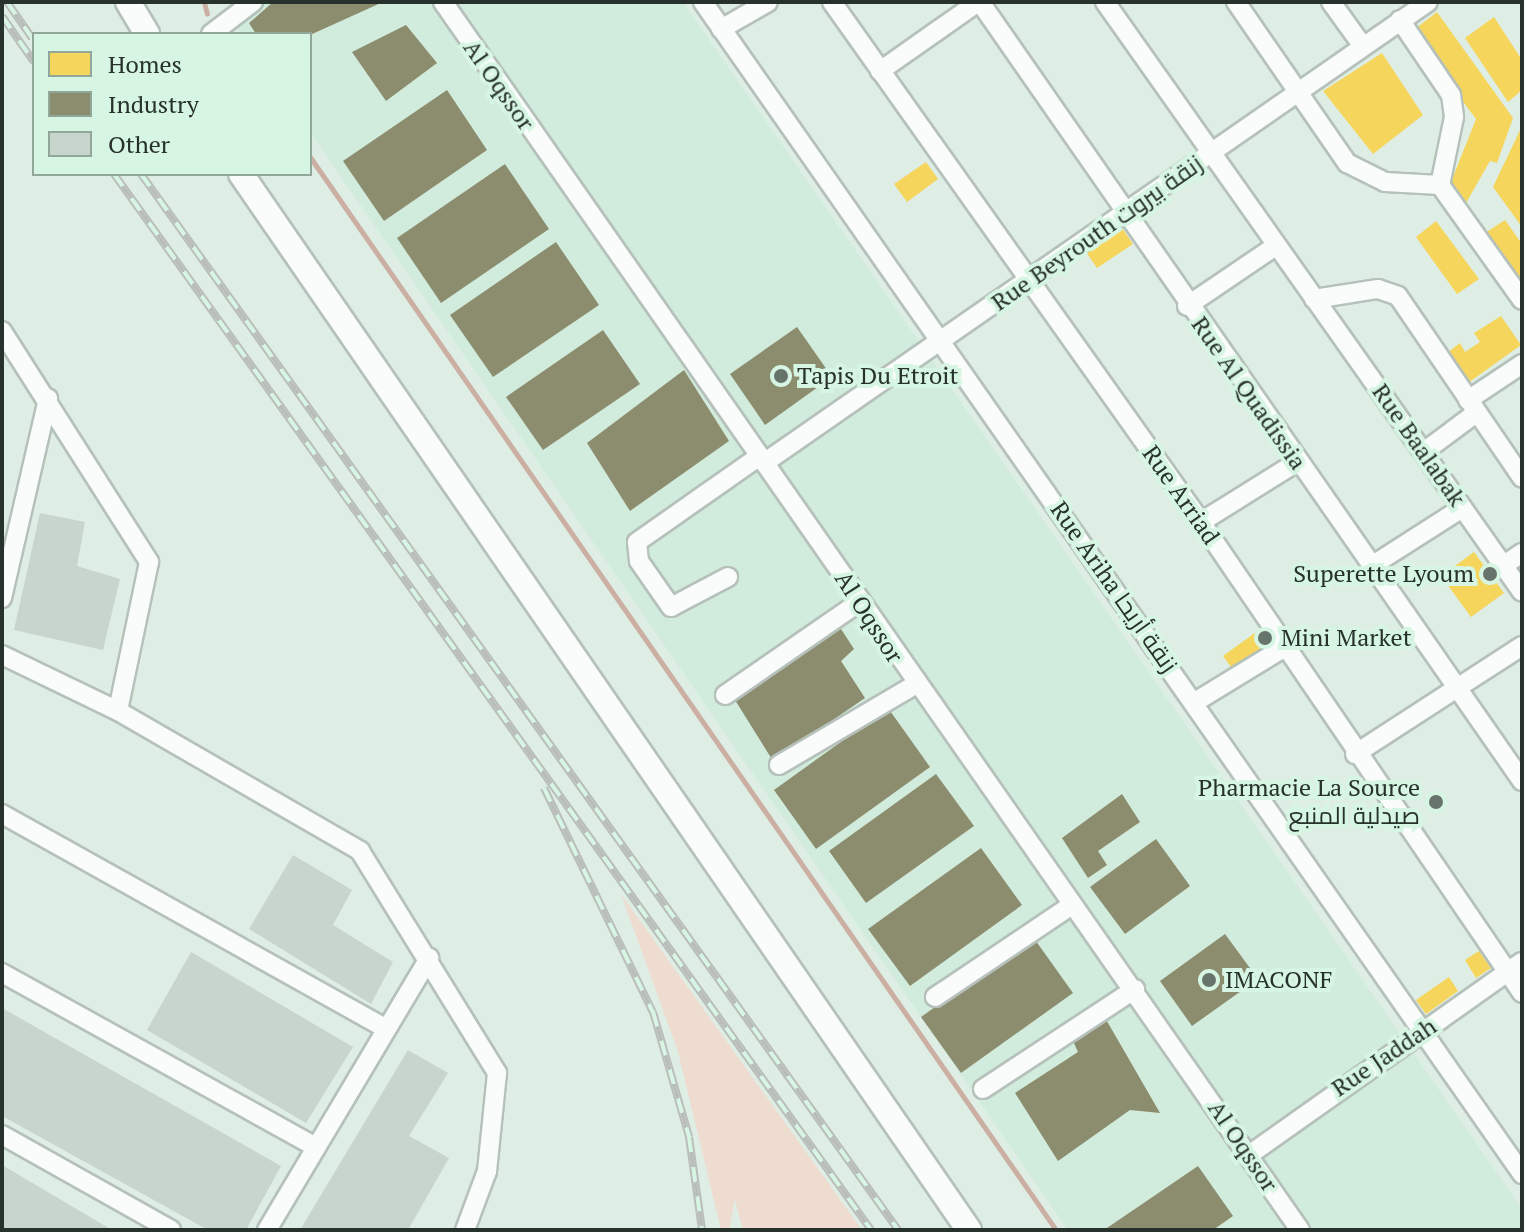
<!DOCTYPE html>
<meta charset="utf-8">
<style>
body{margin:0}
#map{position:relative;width:1524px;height:1232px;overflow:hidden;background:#deeee4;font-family:"PT Serif",Cairo,serif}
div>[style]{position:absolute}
.built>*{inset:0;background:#d1ecdc}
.green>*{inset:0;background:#efdcd1}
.homes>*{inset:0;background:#f6d55c}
.industry>*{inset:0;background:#8c8c6e}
.stream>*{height:5px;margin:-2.5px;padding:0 2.5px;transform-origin:2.5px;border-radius:2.5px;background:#ccafa3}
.building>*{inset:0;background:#c7d5cd}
.roads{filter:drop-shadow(2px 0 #b5c1ba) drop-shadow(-2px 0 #b5c1ba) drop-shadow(0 2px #b5c1ba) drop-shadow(0 -2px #b5c1ba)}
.minor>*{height:18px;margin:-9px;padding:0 9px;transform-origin:9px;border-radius:9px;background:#fafcfb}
.major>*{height:24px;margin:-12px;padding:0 12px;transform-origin:12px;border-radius:12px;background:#fafcfb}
.rail>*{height:8px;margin-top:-4px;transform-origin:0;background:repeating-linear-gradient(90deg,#d7f5e3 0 15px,#babebb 0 30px);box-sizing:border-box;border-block:2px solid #babebb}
.dots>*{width:22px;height:22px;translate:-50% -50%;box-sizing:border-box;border:4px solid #d7f5e3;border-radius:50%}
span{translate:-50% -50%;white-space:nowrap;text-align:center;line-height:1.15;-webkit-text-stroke:8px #d7f5e3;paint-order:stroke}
.street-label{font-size:24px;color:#27322c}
.poi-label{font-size:24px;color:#27322c}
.left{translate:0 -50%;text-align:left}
.right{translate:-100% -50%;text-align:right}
.frame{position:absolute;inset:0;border:4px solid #27322c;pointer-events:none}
.legend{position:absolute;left:32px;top:32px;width:280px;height:144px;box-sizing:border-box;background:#d7f5e3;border:2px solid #91a79a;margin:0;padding:10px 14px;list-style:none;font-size:24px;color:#27322c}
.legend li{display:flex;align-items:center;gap:16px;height:40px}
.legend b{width:40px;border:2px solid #91a79a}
</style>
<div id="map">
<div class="built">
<i style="clip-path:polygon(264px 2px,683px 2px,1522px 1209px,1522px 1230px,1068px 1230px,310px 132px,310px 34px,242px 34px,237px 27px)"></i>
</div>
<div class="green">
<i style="clip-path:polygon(621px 894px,862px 1230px,743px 1230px,735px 1200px,729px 1230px,721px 1230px,678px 1052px)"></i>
</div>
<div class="homes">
<i style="clip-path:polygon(1437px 12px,1513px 118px,1497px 163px,1490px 161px,1466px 203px,1451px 182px,1476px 119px,1411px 32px)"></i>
<i style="clip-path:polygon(1494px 17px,1522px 60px,1522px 90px,1508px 102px,1465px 38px)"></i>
<i style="clip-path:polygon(1382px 53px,1423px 115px,1373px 154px,1323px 91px)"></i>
<i style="clip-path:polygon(1522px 126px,1522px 227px,1493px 187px)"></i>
<i style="clip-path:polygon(926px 162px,938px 179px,907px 202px,894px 184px)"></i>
<i style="clip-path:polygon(1505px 220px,1522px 244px,1522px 291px,1482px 235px)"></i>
<i style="clip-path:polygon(1436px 221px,1479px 279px,1457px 294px,1416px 237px)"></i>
<i style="clip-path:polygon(1120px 225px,1133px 244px,1097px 268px,1084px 249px)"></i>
<i style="clip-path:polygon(1501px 316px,1521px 345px,1464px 386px,1443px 356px,1460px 343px,1465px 352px,1480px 342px,1474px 333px)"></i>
<i style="clip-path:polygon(1474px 552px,1504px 593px,1471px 617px,1441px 576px)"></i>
<i style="clip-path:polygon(1259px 630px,1272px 648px,1236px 674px,1223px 656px)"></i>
<i style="clip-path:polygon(1479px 951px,1491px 968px,1476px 978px,1465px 960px)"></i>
<i style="clip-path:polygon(1449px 977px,1458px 991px,1426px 1014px,1416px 1000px)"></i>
</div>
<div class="industry">
<i style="clip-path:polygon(273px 2px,383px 2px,310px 35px,256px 34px,249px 23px)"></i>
<i style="clip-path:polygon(406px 25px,437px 63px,386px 101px,352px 52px)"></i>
<i style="clip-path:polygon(447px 90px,487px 150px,384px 221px,343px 161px)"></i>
<i style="clip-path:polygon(505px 164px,549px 229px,441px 303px,397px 238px)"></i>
<i style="clip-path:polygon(556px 242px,599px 305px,493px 377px,450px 315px)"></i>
<i style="clip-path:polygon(797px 327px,832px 377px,765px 425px,730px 374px)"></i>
<i style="clip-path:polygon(603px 330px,640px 384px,543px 450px,506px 397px)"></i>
<i style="clip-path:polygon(684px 370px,729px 441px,630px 511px,587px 443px)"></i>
<i style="clip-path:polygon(841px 629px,854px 649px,841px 661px,865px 698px,773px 761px,735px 700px)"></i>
<i style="clip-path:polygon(888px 708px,930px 767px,816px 849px,774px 790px)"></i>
<i style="clip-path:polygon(936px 774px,974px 826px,866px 903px,829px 851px)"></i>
<i style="clip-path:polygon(1122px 794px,1140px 822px,1098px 851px,1107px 865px,1088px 878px,1062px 838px)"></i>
<i style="clip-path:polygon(1156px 839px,1190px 886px,1125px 934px,1090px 887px)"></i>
<i style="clip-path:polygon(981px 848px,1022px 905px,910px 986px,868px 929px)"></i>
<i style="clip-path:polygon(1225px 934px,1258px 979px,1192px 1026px,1160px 981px)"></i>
<i style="clip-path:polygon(1033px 937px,1073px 993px,961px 1073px,921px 1017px)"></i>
<i style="clip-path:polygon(1104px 1016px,1160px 1113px,1130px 1110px,1058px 1161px,1015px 1093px,1078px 1052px,1072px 1039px)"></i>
<i style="clip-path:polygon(1198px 1166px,1233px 1216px,1213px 1230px,1104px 1230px)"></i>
</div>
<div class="stream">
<i style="left:204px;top:2px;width:12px;rotate:76deg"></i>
<i style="left:310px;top:157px;width:1307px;rotate:55.19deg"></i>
</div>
<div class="building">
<i style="clip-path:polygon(40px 513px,85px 522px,77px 566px,120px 579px,103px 650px,14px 630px)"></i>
<i style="clip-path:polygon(293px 855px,352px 890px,333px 925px,393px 962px,371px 1004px,249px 929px)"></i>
<i style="clip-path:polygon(191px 952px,353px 1047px,306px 1123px,147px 1030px)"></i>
<i style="clip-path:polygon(2px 1008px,281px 1166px,246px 1230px,208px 1230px,2px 1116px)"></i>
<i style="clip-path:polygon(408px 1050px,448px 1073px,409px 1136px,449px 1158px,408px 1230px,300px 1230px)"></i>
<i style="clip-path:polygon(2px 1165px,112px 1230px,2px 1230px)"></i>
</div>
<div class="roads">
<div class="minor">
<i style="left:443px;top:2px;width:1497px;rotate:55.09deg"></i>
<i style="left:703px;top:2px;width:1430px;rotate:55.05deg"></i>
<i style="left:832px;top:2px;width:638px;rotate:54.64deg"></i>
<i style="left:1201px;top:522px;width:570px;rotate:55.72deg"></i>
<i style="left:980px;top:2px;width:949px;rotate:55.17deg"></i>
<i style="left:1105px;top:2px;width:722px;rotate:54.75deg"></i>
<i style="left:1236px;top:2px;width:196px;rotate:55.4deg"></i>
<i style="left:1347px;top:163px;width:42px;rotate:26.6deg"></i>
<i style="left:1385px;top:182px;width:55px;rotate:3.1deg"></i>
<i style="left:1331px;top:2px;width:53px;rotate:54.2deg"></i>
<i style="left:1400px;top:20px;width:91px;rotate:55.8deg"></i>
<i style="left:1451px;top:95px;width:22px;rotate:82deg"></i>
<i style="left:1454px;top:117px;width:69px;rotate:101.6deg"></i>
<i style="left:721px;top:29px;width:54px;rotate:-29.9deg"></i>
<i style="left:211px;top:34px;width:53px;rotate:-37.3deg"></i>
<i style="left:880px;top:71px;width:120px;rotate:-35.1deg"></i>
<i style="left:1440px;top:185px;width:141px;rotate:54.5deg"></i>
<i style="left:1314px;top:299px;width:65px;rotate:-8.9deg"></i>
<i style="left:1378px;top:289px;width:21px;rotate:19deg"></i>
<i style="left:1398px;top:296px;width:220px;rotate:55.7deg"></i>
<i style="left:1187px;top:306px;width:105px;rotate:-34.1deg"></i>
<i style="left:2px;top:331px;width:274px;rotate:57.5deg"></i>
<i style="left:149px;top:562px;width:152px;rotate:101.8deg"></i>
<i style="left:1468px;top:400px;width:65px;rotate:-33.7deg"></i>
<i style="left:1425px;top:451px;width:64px;rotate:-36.7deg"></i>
<i style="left:764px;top:463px;width:808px;rotate:-34.77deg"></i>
<i style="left:1201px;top:522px;width:113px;rotate:-32deg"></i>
<i style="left:1373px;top:565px;width:106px;rotate:-32.6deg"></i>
<i style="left:1504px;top:565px;width:22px;rotate:-34deg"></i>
<i style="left:728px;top:577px;width:64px;rotate:152.2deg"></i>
<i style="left:671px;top:607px;width:56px;rotate:-124.8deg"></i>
<i style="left:639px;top:561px;width:19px;rotate:-96deg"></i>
<i style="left:637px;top:542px;width:150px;rotate:-35deg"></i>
<i style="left:2px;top:598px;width:205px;rotate:-77deg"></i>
<i style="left:2px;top:655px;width:129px;rotate:25.8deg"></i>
<i style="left:118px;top:711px;width:280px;rotate:30deg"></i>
<i style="left:360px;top:851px;width:261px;rotate:58.3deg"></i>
<i style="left:497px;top:1073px;width:99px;rotate:95.8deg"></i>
<i style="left:487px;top:1171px;width:63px;rotate:110.4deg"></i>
<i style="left:725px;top:695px;width:165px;rotate:-34.7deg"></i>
<i style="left:1195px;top:702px;width:105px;rotate:-31.4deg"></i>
<i style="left:1355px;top:754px;width:199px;rotate:-32.9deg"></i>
<i style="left:779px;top:765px;width:156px;rotate:-30.5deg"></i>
<i style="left:2px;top:814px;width:440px;rotate:29.2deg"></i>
<i style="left:2px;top:973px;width:359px;rotate:29deg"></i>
<i style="left:935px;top:997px;width:165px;rotate:-33.9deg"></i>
<i style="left:983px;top:1089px;width:182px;rotate:-33.3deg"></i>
<i style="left:2px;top:1135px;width:194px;rotate:29.3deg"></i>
<i style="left:1249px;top:1155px;width:334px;rotate:-35.3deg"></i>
<i style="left:267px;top:1230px;width:317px;rotate:-59.2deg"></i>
</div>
<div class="major">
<i style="left:128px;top:2px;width:37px;rotate:59deg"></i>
<i style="left:241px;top:174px;width:1283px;rotate:55.42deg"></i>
</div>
</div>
<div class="rail">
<i style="left:7px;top:2px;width:44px;rotate:55.2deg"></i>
<i style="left:2px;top:16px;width:56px;rotate:55.2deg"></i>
<i style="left:114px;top:174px;width:1299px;rotate:54.36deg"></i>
<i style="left:141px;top:174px;width:1299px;rotate:54.36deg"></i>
<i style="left:544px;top:788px;width:249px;rotate:64.1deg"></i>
<i style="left:653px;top:1012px;width:130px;rotate:73.9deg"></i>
<i style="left:689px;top:1137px;width:94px;rotate:82deg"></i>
</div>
<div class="dots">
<i style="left:781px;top:376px;background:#67746c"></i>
<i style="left:1490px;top:574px;background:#67746c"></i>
<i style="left:1265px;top:638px;background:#67746c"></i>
<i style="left:1436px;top:802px;background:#67746c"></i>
<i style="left:1209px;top:980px;background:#67746c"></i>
</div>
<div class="street-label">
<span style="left:499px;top:85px;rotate:55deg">Al Oqssor</span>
<span style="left:1097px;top:233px;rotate:-35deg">Rue Beyrouth زنقة بيروت</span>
<span style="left:1249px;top:393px;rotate:55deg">Rue Al Quadissia</span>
<span style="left:1419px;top:445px;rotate:55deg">Rue Baalabak</span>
<span style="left:1181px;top:495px;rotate:55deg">Rue Arriad</span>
<span style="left:1114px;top:587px;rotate:55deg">Rue Ariha زنقة أريحا</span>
<span style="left:869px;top:617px;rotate:57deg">Al Oqssor</span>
<span style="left:1384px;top:1057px;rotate:-34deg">Rue Jaddah</span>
<span style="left:1243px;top:1146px;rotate:56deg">Al Oqssor</span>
</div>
<div class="poi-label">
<span class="left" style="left:797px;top:376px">Tapis Du Etroit</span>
<span class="right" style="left:1474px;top:574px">Superette Lyoum</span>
<span class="left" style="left:1281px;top:638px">Mini Market</span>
<span class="right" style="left:1420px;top:802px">Pharmacie La Source<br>صيدلية المنبع</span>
<span class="left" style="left:1225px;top:980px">IMACONF</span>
</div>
<div class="frame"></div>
<ul class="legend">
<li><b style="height:22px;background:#f6d55c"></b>Homes</li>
<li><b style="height:22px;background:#8c8c6e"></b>Industry</li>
<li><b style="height:22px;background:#c7d5cd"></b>Other</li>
</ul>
</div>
